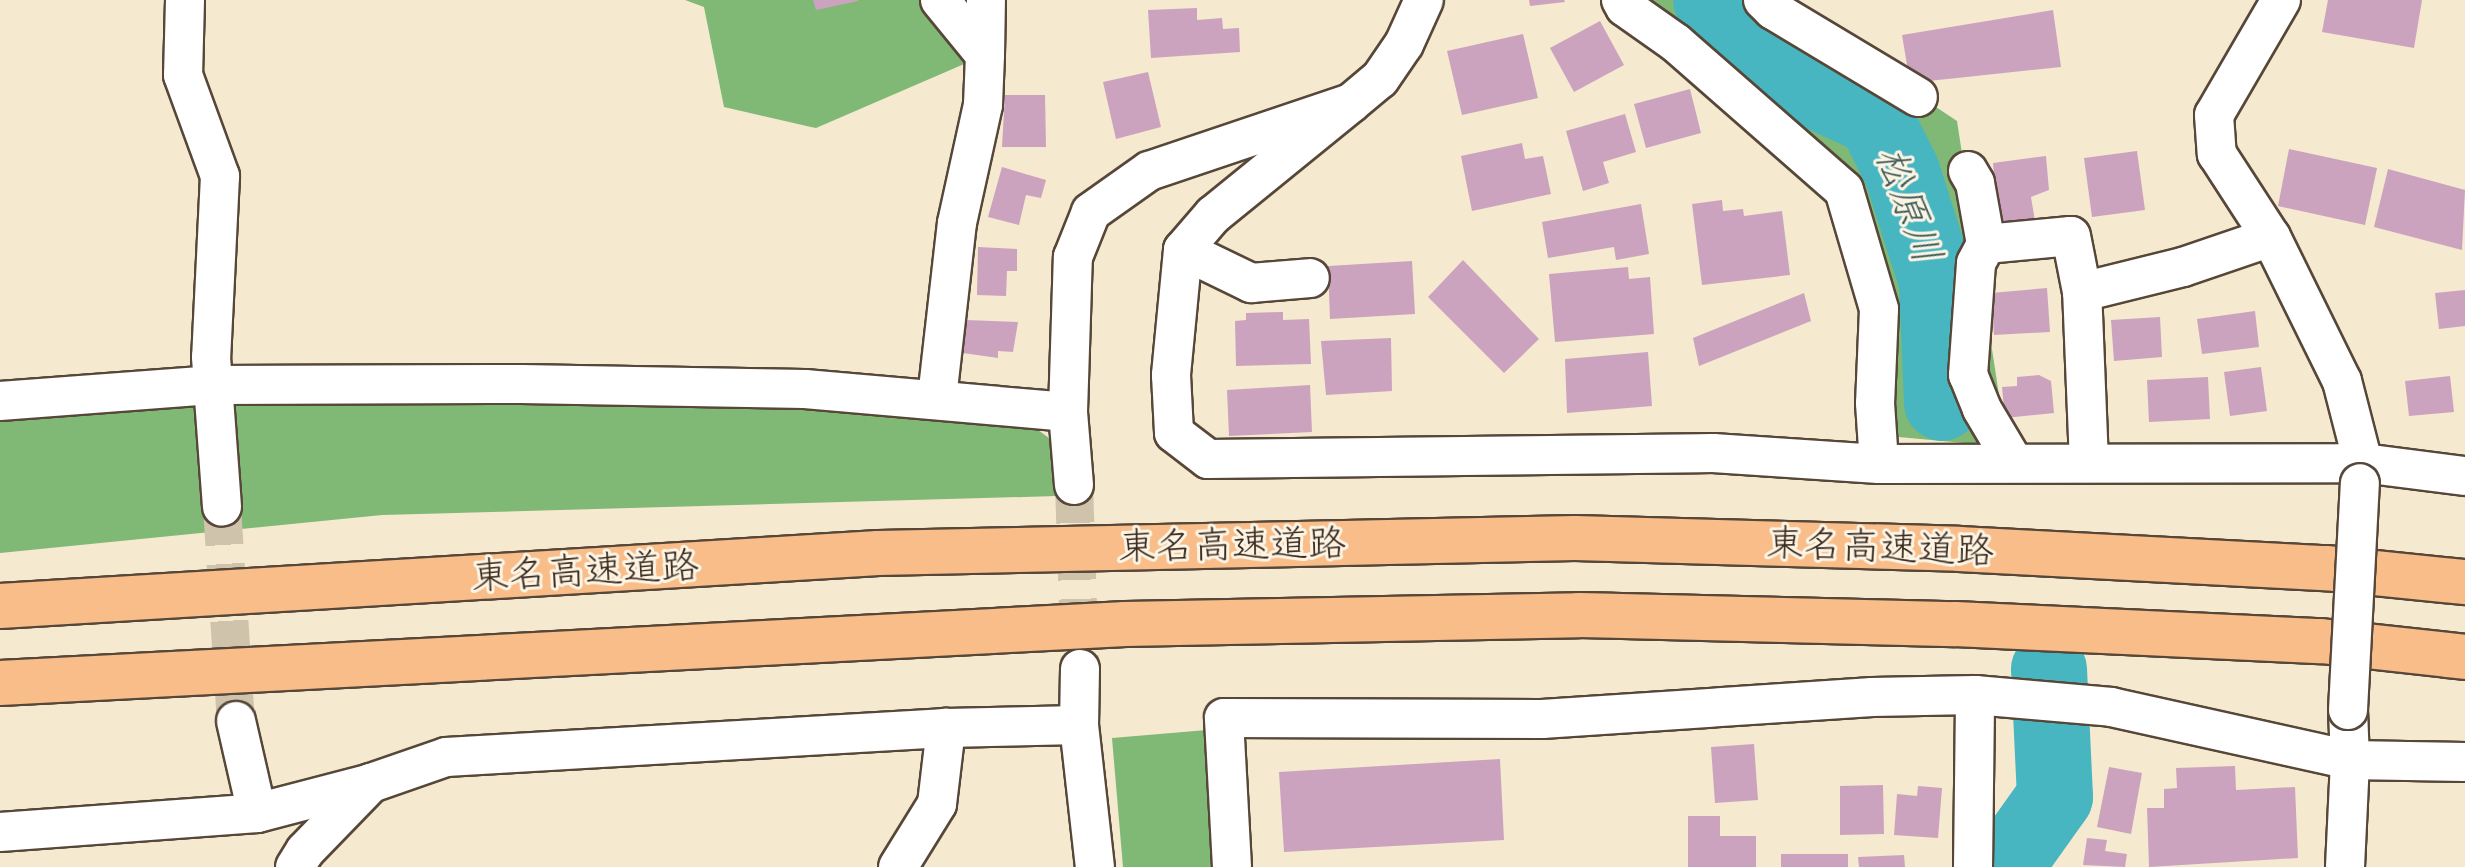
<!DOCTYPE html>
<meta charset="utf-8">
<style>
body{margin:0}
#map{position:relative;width:2465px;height:867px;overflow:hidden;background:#f5e9cf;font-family:Caveat,"Klee One",sans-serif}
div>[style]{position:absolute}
.forest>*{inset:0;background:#80b876}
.river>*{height:76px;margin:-38px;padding:0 38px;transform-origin:38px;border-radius:38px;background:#47b6c0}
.building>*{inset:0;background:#cca3bf}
.street-tunnel>*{height:38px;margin-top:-19px;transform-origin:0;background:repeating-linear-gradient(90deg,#d0c3ac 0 38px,transparent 0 57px)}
.roads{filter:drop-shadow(2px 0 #574739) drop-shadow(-2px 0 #574739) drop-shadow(0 2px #574739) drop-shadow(0 -2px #574739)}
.street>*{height:38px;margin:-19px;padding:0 19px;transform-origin:19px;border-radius:19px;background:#fff}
.highway>*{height:44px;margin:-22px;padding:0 22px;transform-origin:22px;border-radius:22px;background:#f8bd89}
.bridges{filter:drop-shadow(2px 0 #574739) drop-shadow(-2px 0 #574739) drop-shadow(0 2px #574739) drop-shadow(0 -2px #574739)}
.street-bridge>*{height:38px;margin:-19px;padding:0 19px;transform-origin:19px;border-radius:19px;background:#fff}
span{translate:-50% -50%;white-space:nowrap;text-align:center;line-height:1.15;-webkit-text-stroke:6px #fcf5e5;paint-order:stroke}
.street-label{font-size:38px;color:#3b2a1e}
.water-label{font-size:40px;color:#3f5b57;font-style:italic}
</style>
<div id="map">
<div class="forest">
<i style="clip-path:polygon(685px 0,980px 0,985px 55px,816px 128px,811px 127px,724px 107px,704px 7px)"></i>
<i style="clip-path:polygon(1622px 0,1775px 0,1957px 121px,2007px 447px,1888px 436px,1867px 230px)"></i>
<i style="clip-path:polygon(573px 390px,1020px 417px,1049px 438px,1056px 496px,382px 515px,0 553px,0 401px)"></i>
<i style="clip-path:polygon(1207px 730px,1223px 867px,1123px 867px,1112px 738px)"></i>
</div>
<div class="river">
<i style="left:1711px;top:0;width:100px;rotate:47.4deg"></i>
<i style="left:1779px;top:74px;width:106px;rotate:24.6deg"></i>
<i style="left:1875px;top:118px;width:60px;rotate:63.4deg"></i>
<i style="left:1902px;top:172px;width:115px;rotate:72.3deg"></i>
<i style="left:1937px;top:282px;width:121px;rotate:87.6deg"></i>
<i style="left:2005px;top:867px;width:86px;rotate:-54.5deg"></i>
<i style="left:2055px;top:797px;width:128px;rotate:-92.7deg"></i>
</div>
<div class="building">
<i style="clip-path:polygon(813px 0,858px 0,858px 1px,816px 10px)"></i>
<i style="clip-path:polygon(1529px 0,1564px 0,1565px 2px,1530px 6px)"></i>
<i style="clip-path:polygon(2328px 0,2422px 0,2414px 48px,2322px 32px)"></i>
<i style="clip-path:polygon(1197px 8px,1197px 20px,1222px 18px,1223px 29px,1239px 28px,1240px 52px,1151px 58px,1148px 10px)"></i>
<i style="clip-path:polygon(2053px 10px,2061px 67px,1910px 83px,1902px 35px)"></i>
<i style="clip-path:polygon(1600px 21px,1624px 65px,1574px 92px,1550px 48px)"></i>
<i style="clip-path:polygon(1523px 34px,1538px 98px,1462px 115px,1447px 51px)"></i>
<i style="clip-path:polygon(1148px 72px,1161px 127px,1116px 139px,1103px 82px)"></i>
<i style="clip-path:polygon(1690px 89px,1701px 133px,1646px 148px,1634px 104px)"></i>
<i style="clip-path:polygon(1005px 95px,1045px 95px,1046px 147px,1002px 147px)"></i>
<i style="clip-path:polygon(1625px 114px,1636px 152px,1603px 162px,1609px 183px,1583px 191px,1566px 131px)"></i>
<i style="clip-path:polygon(1522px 143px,1525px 159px,1543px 156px,1551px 194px,1472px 211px,1461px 156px)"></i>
<i style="clip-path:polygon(2289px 149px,2377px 168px,2365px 225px,2278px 206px)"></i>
<i style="clip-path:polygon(2137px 151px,2145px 210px,2092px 217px,2084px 158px)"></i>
<i style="clip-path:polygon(2046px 156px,2049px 190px,2031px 197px,2035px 221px,1998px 224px,1993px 163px)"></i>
<i style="clip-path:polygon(1002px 167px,1046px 180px,1041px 198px,1026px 195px,1019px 225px,988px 217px)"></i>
<i style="clip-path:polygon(2388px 169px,2465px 190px,2462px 250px,2374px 227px)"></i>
<i style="clip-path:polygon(1722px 200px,1723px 211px,1743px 209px,1744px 216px,1782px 211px,1790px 275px,1702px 285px,1692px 204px)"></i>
<i style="clip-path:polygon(1641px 204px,1649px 254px,1616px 260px,1614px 247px,1548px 258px,1542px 222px)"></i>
<i style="clip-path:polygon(978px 247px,1017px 249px,1017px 271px,1007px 271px,1006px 296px,977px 295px)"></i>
<i style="clip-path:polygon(1463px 260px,1539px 339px,1504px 373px,1428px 297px)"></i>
<i style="clip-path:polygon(1412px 261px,1415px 314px,1330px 319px,1328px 266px)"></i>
<i style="clip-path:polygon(1628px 267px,1629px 279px,1650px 277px,1654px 334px,1555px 342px,1549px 274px)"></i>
<i style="clip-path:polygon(2047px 288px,2050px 332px,1994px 335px,1991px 293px)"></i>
<i style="clip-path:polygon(2465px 290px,2465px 326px,2439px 329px,2435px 293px)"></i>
<i style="clip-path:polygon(1804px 293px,1811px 321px,1699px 366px,1693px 338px)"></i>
<i style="clip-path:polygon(2255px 311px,2259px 347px,2202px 354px,2197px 319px)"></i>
<i style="clip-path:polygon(1283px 312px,1283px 320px,1309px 319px,1311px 364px,1236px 366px,1235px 321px,1246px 320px,1246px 313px)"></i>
<i style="clip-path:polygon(2160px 317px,2162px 357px,2114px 361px,2111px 320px)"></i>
<i style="clip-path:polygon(966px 320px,1018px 322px,1013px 352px,998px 351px,998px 358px,963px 353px)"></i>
<i style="clip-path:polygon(1391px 338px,1392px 391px,1326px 395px,1321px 341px)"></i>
<i style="clip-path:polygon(1648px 352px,1652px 406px,1567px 413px,1565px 359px)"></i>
<i style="clip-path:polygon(2261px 367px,2267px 411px,2230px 416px,2224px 372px)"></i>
<i style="clip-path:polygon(2039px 375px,2051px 381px,2054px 413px,2005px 418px,2002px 387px,2017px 386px,2017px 377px)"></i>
<i style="clip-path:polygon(2450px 376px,2454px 412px,2409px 416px,2405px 381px)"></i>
<i style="clip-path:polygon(2208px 377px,2210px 419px,2149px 422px,2147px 380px)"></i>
<i style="clip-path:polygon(1310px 385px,1312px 432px,1229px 436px,1227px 390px)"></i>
<i style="clip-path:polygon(1754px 744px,1758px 800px,1715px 803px,1711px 747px)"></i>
<i style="clip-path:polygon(1500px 759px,1504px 840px,1284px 852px,1279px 772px)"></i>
<i style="clip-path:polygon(2235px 766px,2236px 790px,2295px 787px,2298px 858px,2149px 867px,2147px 808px,2164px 808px,2164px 789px,2177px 788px,2176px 768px)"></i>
<i style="clip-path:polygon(2109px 767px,2142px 773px,2131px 834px,2097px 827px)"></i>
<i style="clip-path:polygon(1883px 785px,1884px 834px,1840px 835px,1840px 786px)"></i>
<i style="clip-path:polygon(1918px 786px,1942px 788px,1938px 838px,1894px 835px,1897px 794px,1917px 796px)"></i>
<i style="clip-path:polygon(1688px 816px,1720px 816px,1720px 836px,1756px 836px,1756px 867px,1688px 867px)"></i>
<i style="clip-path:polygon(2087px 838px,2107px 840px,2105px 851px,2127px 854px,2125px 867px,2083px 865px)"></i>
<i style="clip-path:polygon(1781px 854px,1848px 854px,1848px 867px,1781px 867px)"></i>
<i style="clip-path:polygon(1904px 855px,1905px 867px,1859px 867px,1858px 857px)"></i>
</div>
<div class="street-tunnel">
<i style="left:1074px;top:485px;width:184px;rotate:88.1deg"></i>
<i style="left:222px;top:507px;width:214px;rotate:86.3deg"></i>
</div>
<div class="roads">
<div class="street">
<i style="left:185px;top:0;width:75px;rotate:91.5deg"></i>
<i style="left:183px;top:75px;width:108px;rotate:69.9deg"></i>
<i style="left:220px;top:176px;width:181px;rotate:92.8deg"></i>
<i style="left:211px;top:357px;width:150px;rotate:85.8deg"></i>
<i style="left:940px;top:0;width:71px;rotate:50.7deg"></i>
<i style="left:985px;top:55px;width:55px;rotate:-89deg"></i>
<i style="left:1621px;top:0;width:8px;rotate:60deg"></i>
<i style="left:1625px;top:7px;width:62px;rotate:35.2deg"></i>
<i style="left:1676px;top:43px;width:223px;rotate:41.2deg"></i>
<i style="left:1844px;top:190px;width:124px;rotate:73.6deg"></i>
<i style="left:1879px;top:309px;width:94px;rotate:92.4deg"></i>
<i style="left:1875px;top:403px;width:61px;rotate:86.2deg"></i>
<i style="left:1763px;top:0;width:14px;rotate:45deg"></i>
<i style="left:1773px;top:10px;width:169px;rotate:31deg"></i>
<i style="left:2281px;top:0;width:133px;rotate:120.2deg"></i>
<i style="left:2214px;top:115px;width:39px;rotate:86deg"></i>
<i style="left:2217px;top:154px;width:99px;rotate:57deg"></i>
<i style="left:2271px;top:237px;width:161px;rotate:63.8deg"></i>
<i style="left:2342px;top:381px;width:85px;rotate:75.6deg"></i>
<i style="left:2363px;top:463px;width:20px;rotate:99deg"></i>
<i style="left:1351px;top:103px;width:178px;rotate:140.9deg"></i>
<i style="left:1213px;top:215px;width:46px;rotate:130.6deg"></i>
<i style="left:1183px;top:250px;width:126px;rotate:95.5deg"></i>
<i style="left:1171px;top:375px;width:58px;rotate:87deg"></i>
<i style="left:1174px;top:433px;width:43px;rotate:37.4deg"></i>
<i style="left:1208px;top:459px;width:505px;rotate:-0.68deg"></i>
<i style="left:1713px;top:453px;width:166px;rotate:3.8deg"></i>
<i style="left:1879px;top:464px;width:484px;rotate:-0.1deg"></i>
<i style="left:2363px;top:463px;width:103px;rotate:7.3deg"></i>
<i style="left:1968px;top:171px;width:14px;rotate:60deg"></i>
<i style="left:1975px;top:183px;width:62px;rotate:79.8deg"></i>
<i style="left:1183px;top:250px;width:76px;rotate:25.9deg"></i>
<i style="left:1251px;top:283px;width:59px;rotate:-4.8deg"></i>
<i style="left:937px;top:398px;width:176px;rotate:-83.5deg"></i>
<i style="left:957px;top:223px;width:121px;rotate:-77.6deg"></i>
<i style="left:983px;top:105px;width:50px;rotate:-87.7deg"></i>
<i style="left:0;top:401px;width:215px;rotate:-4.3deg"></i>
<i style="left:214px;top:385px;width:307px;rotate:-0.2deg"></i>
<i style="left:521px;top:384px;width:284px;rotate:1deg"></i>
<i style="left:805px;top:389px;width:264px;rotate:5deg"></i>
<i style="left:2014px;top:463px;width:63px;rotate:-120.7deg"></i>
<i style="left:1982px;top:409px;width:37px;rotate:-112deg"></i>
<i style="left:1968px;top:375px;width:112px;rotate:-85.9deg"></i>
<i style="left:1976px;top:263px;width:21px;rotate:-62deg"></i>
<i style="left:1986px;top:244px;width:85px;rotate:-5.4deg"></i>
<i style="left:2071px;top:236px;width:57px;rotate:78.9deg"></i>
<i style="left:2089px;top:463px;width:171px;rotate:-92.3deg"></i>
<i style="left:2082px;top:292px;width:104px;rotate:-13.9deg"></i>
<i style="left:2183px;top:267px;width:93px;rotate:-18.8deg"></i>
<i style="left:1074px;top:485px;width:73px;rotate:-94.7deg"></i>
<i style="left:1068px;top:412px;width:155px;rotate:-88.2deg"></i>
<i style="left:1073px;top:257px;width:48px;rotate:-68.2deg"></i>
<i style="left:1091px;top:212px;width:71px;rotate:-35.3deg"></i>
<i style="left:1149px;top:171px;width:213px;rotate:-18.6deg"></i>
<i style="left:1351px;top:103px;width:38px;rotate:-40deg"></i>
<i style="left:1380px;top:79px;width:42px;rotate:-55.6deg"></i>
<i style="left:1404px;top:44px;width:48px;rotate:-65.6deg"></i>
<i style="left:1080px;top:669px;width:56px;rotate:91deg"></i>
<i style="left:1079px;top:725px;width:143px;rotate:83.6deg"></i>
<i style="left:236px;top:721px;width:94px;rotate:77.1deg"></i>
<i style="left:0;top:832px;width:258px;rotate:-4.2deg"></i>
<i style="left:257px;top:813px;width:118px;rotate:-14.7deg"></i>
<i style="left:295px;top:867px;width:19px;rotate:-58deg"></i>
<i style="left:305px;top:851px;width:95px;rotate:-45.9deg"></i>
<i style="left:371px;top:783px;width:79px;rotate:-19.1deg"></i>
<i style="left:446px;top:757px;width:501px;rotate:-3.32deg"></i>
<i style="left:946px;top:728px;width:133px;rotate:-1.3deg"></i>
<i style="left:898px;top:867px;width:74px;rotate:-58.2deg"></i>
<i style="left:937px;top:804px;width:77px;rotate:-83.2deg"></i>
<i style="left:1232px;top:867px;width:149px;rotate:-93.1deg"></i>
<i style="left:1224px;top:718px;width:318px;rotate:0.2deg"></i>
<i style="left:1542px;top:719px;width:331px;rotate:-3.8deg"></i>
<i style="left:1872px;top:697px;width:103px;rotate:-1.1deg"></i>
<i style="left:1975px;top:695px;width:137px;rotate:5deg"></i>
<i style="left:2111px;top:707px;width:245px;rotate:12.5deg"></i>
<i style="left:2350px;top:760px;width:115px;rotate:1deg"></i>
<i style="left:1973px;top:867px;width:172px;rotate:-89.3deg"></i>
<i style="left:2345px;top:867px;width:107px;rotate:-87.3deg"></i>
<i style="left:2350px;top:760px;width:50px;rotate:-92.3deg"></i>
</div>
<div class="highway">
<i style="left:0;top:606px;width:880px;rotate:-3.45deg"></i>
<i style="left:878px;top:553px;width:697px;rotate:-1.23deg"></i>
<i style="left:1575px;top:538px;width:384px;rotate:1.6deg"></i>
<i style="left:1959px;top:549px;width:367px;rotate:3deg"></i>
<i style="left:2326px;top:568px;width:140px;rotate:5.8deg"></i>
<i style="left:0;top:683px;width:1127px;rotate:-3deg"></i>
<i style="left:1125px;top:624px;width:454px;rotate:-1.1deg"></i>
<i style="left:1579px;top:615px;width:376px;rotate:1.4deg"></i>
<i style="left:1955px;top:624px;width:366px;rotate:2.7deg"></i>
<i style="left:2321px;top:641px;width:145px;rotate:6.3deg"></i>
</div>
</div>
<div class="bridges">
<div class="street-bridge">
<i style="left:2348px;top:710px;width:227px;rotate:-87deg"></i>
</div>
</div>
<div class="street-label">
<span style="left:1232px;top:545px;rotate:-1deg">東名高速道路</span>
<span style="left:1880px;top:547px;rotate:2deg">東名高速道路</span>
<span style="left:585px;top:571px;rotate:-3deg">東名高速道路</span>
</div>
<div class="water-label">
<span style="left:1909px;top:205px;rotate:70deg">松原川</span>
</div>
</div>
